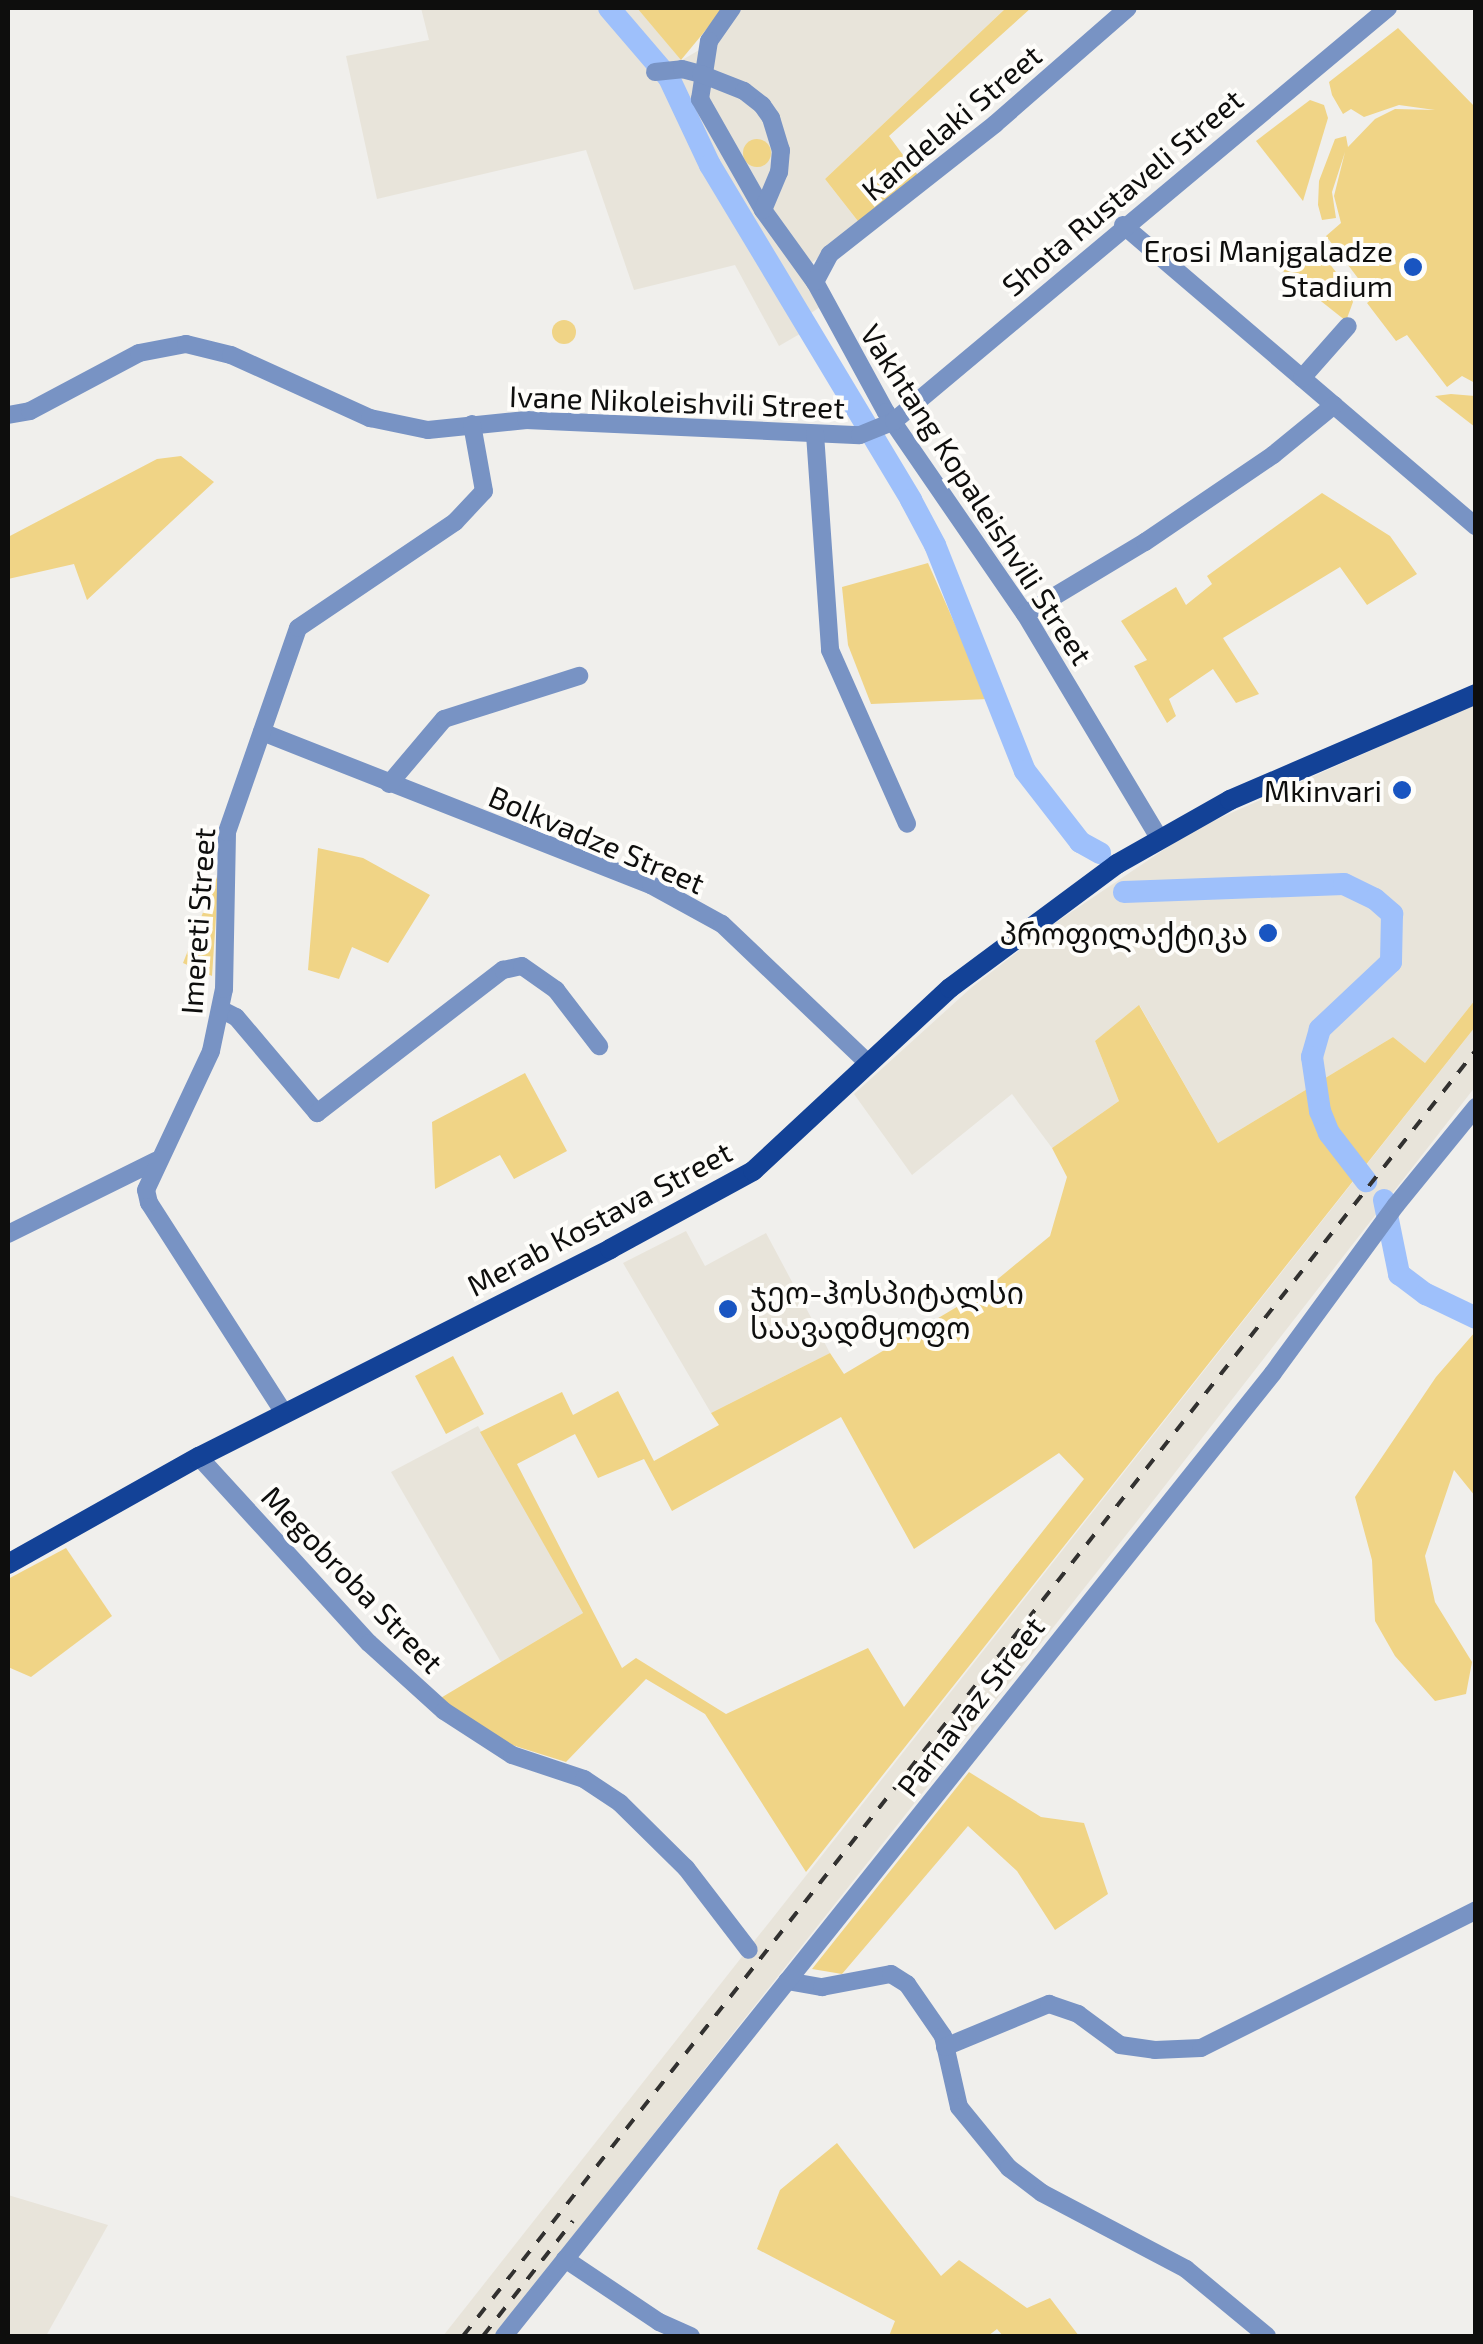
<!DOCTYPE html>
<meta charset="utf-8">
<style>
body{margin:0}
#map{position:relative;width:1483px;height:2344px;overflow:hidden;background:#f0efec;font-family:"Exo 2","Noto Sans Georgian",sans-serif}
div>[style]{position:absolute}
.built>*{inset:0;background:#e8e4da}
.green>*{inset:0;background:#f0d486}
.round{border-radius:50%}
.river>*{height:22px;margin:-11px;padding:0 11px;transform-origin:11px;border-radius:11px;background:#9ec0fb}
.minor>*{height:18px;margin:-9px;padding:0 9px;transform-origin:9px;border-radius:9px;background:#7893c4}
.major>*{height:20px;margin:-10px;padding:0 10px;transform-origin:10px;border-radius:10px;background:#134297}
.rail>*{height:4px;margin-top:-2px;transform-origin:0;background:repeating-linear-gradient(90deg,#323130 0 12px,transparent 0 24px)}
.dots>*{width:28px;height:28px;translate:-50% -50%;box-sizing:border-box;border:5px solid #fefdfa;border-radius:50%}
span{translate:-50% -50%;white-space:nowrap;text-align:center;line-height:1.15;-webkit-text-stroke:8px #fefdfa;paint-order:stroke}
.street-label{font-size:30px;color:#0e0e0d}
.poi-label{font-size:30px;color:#0e0e0d}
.right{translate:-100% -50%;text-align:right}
.left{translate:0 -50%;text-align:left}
.frame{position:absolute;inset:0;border:10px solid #0e0e0d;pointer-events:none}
</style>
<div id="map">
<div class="built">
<i style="clip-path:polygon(421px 8px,637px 8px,682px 60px,713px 42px,738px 8px,1006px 8px,825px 179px,861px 225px,801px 271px,820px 307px,811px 313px,817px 324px,779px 346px,735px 265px,634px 290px,586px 150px,377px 199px,346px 56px,429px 40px)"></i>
<i style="clip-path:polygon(1475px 704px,1475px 1000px,1425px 1063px,1393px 1037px,1218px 1143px,1140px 1006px,1095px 1041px,1119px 1101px,1052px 1148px,1012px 1094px,912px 1175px,854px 1094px,972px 987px,1055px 923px,1193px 830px)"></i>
<i style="clip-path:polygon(1475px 1027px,1475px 1087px,1153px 1501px,494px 2336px,443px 2336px)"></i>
<i style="clip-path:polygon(686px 1231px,705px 1266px,766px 1233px,830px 1353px,711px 1413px,623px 1263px)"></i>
<i style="clip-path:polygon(478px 1426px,583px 1613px,501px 1662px,391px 1472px)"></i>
<i style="clip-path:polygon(8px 2195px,108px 2225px,46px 2336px,8px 2336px)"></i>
</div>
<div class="green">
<i style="clip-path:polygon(637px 8px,724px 8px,681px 60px)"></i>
<i style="clip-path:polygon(1006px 8px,1031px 8px,889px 136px,920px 178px,861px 225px,825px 179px)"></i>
<i style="clip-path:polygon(1398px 28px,1475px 107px,1475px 383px,1462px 376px,1447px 387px,1407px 335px,1396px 341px,1367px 303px,1373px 298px,1326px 236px,1341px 223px,1334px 196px,1345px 152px,1332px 192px,1336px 218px,1322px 220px,1318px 205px,1319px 181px,1335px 139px,1346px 136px,1348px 147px,1375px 119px,1395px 109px,1435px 110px,1399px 105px,1364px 117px,1351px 109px,1343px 114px,1332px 95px,1329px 82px)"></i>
<i style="clip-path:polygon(1310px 100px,1324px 105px,1328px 118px,1303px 201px,1256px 141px)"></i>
<i class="round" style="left:743px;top:139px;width:28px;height:28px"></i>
<i style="clip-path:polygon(1316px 246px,1349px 289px,1353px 302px,1346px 321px,1283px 271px)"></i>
<i class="round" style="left:552px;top:320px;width:24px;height:24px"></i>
<i style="clip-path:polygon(1451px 394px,1475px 396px,1475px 427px,1435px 396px)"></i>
<i style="clip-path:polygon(181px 456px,214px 482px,87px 600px,74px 564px,8px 579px,8px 537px,157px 459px)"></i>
<i style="clip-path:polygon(1322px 493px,1390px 536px,1417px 574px,1367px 605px,1340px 567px,1223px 638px,1259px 694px,1236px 703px,1213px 669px,1169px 699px,1176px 716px,1167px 723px,1134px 666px,1147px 660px,1121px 621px,1176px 587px,1186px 605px,1212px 584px,1207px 576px)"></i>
<i style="clip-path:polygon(928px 563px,988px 699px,871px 704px,848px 645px,842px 587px)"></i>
<i style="clip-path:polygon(318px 848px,363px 858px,430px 895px,388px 963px,352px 947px,339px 979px,308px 970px)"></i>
<i style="clip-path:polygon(219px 872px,212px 976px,183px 963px)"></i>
<i style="clip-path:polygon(evenodd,1475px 1000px,1475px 1027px,806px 1872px,705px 1714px,646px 1679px,566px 1762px,512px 1745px,439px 1699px,583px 1613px,480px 1432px,562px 1392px,573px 1415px,618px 1391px,654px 1461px,719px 1425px,711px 1413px,830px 1353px,844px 1374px,982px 1292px,1050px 1236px,1067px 1177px,1052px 1148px,1119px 1101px,1095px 1041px,1139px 1005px,1218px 1143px,1393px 1037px,1425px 1063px,1475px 1000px,841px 1417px,914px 1549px,1059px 1453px,1084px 1479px,904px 1707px,868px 1648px,726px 1714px,636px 1658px,622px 1668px,517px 1464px,575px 1434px,598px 1478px,644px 1459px,672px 1511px,841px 1417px)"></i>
<i style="clip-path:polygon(525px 1073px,567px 1151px,514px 1179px,500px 1155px,435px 1189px,432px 1122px)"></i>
<i style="clip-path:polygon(1475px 1332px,1475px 1496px,1454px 1470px,1425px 1556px,1435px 1602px,1472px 1662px,1466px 1694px,1435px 1701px,1395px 1656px,1375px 1621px,1372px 1560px,1355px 1497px,1436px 1377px)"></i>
<i style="clip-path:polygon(453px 1356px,484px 1414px,446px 1434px,415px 1376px)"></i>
<i style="clip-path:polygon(66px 1548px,112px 1616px,31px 1677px,8px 1667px,8px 1579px)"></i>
<i style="clip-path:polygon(969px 1772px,1041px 1817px,1084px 1823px,1108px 1894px,1055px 1930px,1017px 1871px,968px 1826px,842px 1974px,812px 1969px)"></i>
<i style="clip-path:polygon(837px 2143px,941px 2276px,959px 2260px,1027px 2308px,1050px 2298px,1079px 2336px,1003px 2336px,997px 2329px,988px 2336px,889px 2336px,895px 2321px,757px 2249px,780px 2190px)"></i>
</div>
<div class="river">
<i style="left:609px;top:8px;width:92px;rotate:49.4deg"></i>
<i style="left:669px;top:78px;width:96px;rotate:64.8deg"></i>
<i style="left:710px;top:165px;width:391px;rotate:59deg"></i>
<i style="left:911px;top:500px;width:51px;rotate:61.9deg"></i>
<i style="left:935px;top:545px;width:243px;rotate:68.3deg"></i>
<i style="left:1025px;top:771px;width:90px;rotate:52.2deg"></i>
<i style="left:1080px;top:842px;width:23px;rotate:29deg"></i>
<i style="left:1124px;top:892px;width:220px;rotate:-2.1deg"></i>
<i style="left:1344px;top:884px;width:34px;rotate:26deg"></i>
<i style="left:1375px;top:899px;width:23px;rotate:41deg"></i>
<i style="left:1392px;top:914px;width:48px;rotate:91.2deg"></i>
<i style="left:1391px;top:962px;width:98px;rotate:136.7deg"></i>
<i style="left:1320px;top:1029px;width:29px;rotate:106deg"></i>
<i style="left:1312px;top:1057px;width:55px;rotate:81.6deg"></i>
<i style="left:1320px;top:1111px;width:24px;rotate:68deg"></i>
<i style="left:1329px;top:1133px;width:61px;rotate:52.4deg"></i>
<i style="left:1384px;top:1200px;width:76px;rotate:78.5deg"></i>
<i style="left:1399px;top:1274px;width:34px;rotate:37deg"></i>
<i style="left:1426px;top:1294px;width:55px;rotate:25.6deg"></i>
</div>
<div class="minor">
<i style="left:732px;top:8px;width:40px;rotate:124.9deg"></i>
<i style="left:709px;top:41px;width:59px;rotate:98.8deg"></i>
<i style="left:700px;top:99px;width:128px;rotate:60.4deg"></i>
<i style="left:763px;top:210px;width:89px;rotate:54.2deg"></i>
<i style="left:815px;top:282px;width:148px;rotate:61.4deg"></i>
<i style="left:886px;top:412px;width:245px;rotate:55.5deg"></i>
<i style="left:1025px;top:614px;width:261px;rotate:59.1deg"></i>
<i style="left:655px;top:72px;width:27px;rotate:-6deg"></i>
<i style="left:682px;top:69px;width:20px;rotate:15deg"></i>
<i style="left:701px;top:74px;width:46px;rotate:21.6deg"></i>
<i style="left:744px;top:91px;width:23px;rotate:38deg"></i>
<i style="left:762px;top:105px;width:16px;rotate:55deg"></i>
<i style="left:771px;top:118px;width:34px;rotate:73deg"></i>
<i style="left:781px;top:150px;width:22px;rotate:95deg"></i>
<i style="left:779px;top:172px;width:41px;rotate:112.8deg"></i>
<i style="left:1123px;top:225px;width:464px;rotate:40.5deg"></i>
<i style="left:815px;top:282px;width:32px;rotate:-62deg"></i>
<i style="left:830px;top:254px;width:210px;rotate:-38.2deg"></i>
<i style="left:995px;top:124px;width:176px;rotate:-41.1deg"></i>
<i style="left:1302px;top:378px;width:69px;rotate:-48.5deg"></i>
<i style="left:8px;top:415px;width:22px;rotate:-10deg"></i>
<i style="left:30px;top:411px;width:123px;rotate:-28deg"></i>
<i style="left:139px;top:353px;width:48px;rotate:-10.8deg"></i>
<i style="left:186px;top:344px;width:46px;rotate:13.7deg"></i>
<i style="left:231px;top:355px;width:153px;rotate:24.4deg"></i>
<i style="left:370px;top:418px;width:59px;rotate:11.7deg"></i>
<i style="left:428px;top:430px;width:99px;rotate:-5.8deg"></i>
<i style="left:526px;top:420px;width:334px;rotate:2.6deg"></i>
<i style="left:860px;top:435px;width:37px;rotate:-22deg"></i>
<i style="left:894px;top:421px;width:644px;rotate:-39.9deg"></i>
<i style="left:815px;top:434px;width:217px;rotate:86deg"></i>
<i style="left:830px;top:650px;width:190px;rotate:66.1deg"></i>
<i style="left:1025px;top:614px;width:140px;rotate:-31deg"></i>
<i style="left:1145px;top:542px;width:155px;rotate:-34.2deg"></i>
<i style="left:1273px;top:455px;width:79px;rotate:-39.3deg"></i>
<i style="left:262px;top:732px;width:418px;rotate:21.5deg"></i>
<i style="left:651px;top:885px;width:81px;rotate:28.8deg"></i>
<i style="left:722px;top:924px;width:203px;rotate:43.6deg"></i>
<i style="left:389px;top:784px;width:85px;rotate:-49.8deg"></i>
<i style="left:444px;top:719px;width:142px;rotate:-17.7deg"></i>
<i style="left:222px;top:1010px;width:16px;rotate:27deg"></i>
<i style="left:236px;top:1017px;width:126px;rotate:49.8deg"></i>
<i style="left:317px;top:1113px;width:235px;rotate:-37.6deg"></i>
<i style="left:503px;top:970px;width:19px;rotate:-12deg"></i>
<i style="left:522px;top:966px;width:42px;rotate:35.2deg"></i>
<i style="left:556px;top:990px;width:71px;rotate:52.5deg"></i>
<i style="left:8px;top:1234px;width:165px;rotate:-26.3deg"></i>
<i style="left:284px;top:1413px;width:250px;rotate:-122.7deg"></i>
<i style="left:149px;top:1203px;width:13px;rotate:-103deg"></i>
<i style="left:146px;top:1190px;width:153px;rotate:-64.9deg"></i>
<i style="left:211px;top:1051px;width:63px;rotate:-78.2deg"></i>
<i style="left:224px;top:989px;width:157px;rotate:-88.9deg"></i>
<i style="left:227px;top:832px;width:216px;rotate:-70.8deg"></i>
<i style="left:298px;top:628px;width:189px;rotate:-34deg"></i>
<i style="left:455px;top:522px;width:42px;rotate:-46.9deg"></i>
<i style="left:484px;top:491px;width:68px;rotate:-100.2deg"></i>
<i style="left:199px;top:1457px;width:252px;rotate:47.6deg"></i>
<i style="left:369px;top:1643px;width:101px;rotate:42.2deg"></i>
<i style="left:444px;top:1711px;width:81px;rotate:32.9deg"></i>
<i style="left:512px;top:1755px;width:76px;rotate:18.4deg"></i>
<i style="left:584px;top:1779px;width:43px;rotate:33.7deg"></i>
<i style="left:620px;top:1803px;width:93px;rotate:44.6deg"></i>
<i style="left:686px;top:1868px;width:103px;rotate:52.5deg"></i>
<i style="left:787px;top:1981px;width:36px;rotate:10deg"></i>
<i style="left:822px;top:1987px;width:70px;rotate:-10.7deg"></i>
<i style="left:891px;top:1974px;width:19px;rotate:32deg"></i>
<i style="left:907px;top:1984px;width:63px;rotate:55.3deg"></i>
<i style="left:943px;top:2036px;width:73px;rotate:77.3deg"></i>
<i style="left:959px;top:2107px;width:79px;rotate:50.7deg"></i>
<i style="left:1009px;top:2168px;width:41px;rotate:37.1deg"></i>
<i style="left:1042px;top:2193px;width:163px;rotate:27.8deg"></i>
<i style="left:1186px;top:2269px;width:105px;rotate:39.6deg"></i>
<i style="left:945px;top:2047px;width:113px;rotate:-22.5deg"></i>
<i style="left:1049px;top:2004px;width:31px;rotate:19deg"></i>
<i style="left:1078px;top:2014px;width:52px;rotate:36.4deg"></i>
<i style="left:1120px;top:2045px;width:35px;rotate:8deg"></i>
<i style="left:1155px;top:2050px;width:46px;rotate:-2.5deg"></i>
<i style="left:1201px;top:2048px;width:308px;rotate:-26.6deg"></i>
<i style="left:565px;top:2259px;width:113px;rotate:33.8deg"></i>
<i style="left:659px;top:2322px;width:35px;rotate:24deg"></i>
<i style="left:504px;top:2336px;width:1232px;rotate:-51.39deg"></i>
<i style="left:1273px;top:1373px;width:208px;rotate:-53.8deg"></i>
<i style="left:1396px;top:1205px;width:127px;rotate:-50.8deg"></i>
</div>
<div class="major">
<i style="left:8px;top:1564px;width:219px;rotate:-29.3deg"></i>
<i style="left:199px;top:1457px;width:461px;rotate:-26.8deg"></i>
<i style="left:610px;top:1249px;width:163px;rotate:-28.6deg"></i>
<i style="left:753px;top:1171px;width:269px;rotate:-42.9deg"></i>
<i style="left:950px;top:988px;width:208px;rotate:-36.6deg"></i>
<i style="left:1117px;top:864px;width:130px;rotate:-29.5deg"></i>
<i style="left:1230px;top:800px;width:268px;rotate:-23.3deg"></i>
</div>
<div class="rail">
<i style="left:463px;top:2336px;width:1637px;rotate:-51.77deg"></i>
<i style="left:483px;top:2336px;width:146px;rotate:-52deg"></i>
</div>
<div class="dots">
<i style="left:1413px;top:267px;background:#1955c1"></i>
<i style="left:1402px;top:790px;background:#1955c1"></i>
<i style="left:1268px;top:933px;background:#1955c1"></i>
<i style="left:728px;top:1309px;background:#1955c1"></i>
</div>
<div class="street-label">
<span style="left:951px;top:122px;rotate:-40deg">Kandelaki Street</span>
<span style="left:1122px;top:192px;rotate:-40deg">Shota Rustaveli Street</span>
<span style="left:677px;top:401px;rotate:2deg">Ivane Nikoleishvili Street</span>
<span style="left:977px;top:494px;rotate:57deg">Vakhtang Kopaleishvili Street</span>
<span style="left:597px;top:839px;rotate:23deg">Bolkvadze Street</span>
<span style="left:197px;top:921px;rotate:-86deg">Imereti Street</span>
<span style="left:599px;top:1218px;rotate:-28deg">Merab Kostava Street</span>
<span style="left:353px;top:1579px;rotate:46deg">Megobroba Street</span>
<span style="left:970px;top:1706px;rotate:-52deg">Parnavaz Street</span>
</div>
<div class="poi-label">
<span class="right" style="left:1393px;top:267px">Erosi Manjgaladze<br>Stadium</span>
<span class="right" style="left:1382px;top:790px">Mkinvari</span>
<span class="right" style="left:1248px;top:933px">პროფილაქტიკა</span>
<span class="left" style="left:750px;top:1309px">ჯეო-ჰოსპიტალსი<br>საავადმყოფო</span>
</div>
<div class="frame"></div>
</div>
